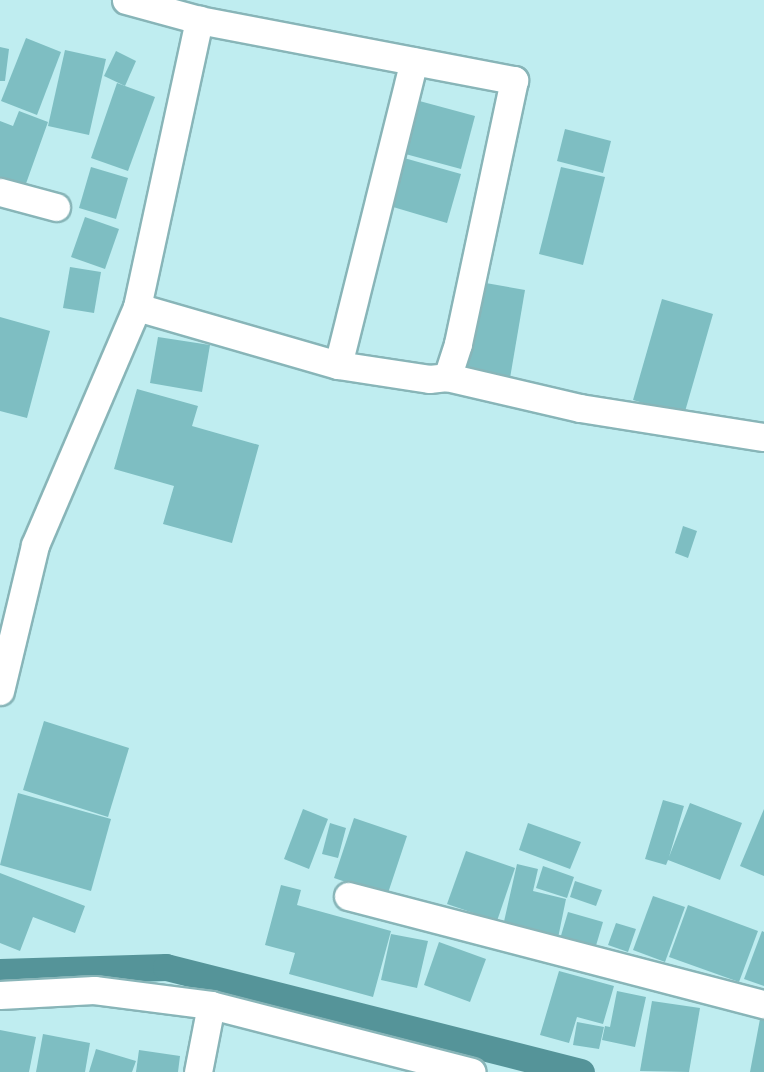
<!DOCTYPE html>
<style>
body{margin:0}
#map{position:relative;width:764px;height:1072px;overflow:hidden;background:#bfedf0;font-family:"Golos Text",sans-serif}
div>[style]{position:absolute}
.canal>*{height:27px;margin:-13.5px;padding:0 13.5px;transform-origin:13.5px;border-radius:13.5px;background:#559499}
.building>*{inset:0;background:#7ebec2}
.roads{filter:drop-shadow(2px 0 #88b5b8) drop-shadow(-2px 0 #88b5b8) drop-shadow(0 2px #88b5b8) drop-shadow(0 -2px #88b5b8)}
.minor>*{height:27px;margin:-13.5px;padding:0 13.5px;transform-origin:13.5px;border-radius:13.5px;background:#fff}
span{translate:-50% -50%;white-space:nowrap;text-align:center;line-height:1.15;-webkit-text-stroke:5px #bfedf0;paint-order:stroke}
</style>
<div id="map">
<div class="canal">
<i style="left:0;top:972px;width:166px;rotate:-1.7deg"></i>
<i style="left:166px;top:967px;width:428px;rotate:14.2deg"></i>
</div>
<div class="building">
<i style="clip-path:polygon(26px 38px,61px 52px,37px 115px,1px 101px)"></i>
<i style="clip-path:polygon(0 47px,9px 49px,5px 81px,0 81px)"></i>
<i style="clip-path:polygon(65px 50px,106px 59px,89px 135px,48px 126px)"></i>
<i style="clip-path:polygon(116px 51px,136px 61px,125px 86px,104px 76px)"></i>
<i style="clip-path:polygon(117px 83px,155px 97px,128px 171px,91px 158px)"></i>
<i style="clip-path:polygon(412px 99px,475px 116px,461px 169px,398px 152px)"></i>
<i style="clip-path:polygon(19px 111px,48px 122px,23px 192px,0 184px,0 121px,13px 126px)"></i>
<i style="clip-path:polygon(565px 129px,611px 141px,603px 173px,557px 161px)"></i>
<i style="clip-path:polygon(397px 156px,461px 174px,447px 223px,383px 204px)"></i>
<i style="clip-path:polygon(91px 167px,128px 178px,116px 219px,79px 208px)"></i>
<i style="clip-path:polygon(561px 167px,605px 177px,583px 265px,539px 254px)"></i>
<i style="clip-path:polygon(85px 217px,119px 229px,105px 269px,71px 257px)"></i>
<i style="clip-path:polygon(70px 267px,101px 272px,94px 313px,63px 308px)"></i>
<i style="clip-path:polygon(480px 282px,525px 290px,509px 384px,464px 376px)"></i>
<i style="clip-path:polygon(662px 299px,713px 314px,684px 415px,633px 400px)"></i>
<i style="clip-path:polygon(0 317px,50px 331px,27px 418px,0 411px)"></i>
<i style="clip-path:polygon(158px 337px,210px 345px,202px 392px,150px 383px)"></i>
<i style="clip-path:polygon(137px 389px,198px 406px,192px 426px,259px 445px,232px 543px,163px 524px,174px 486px,114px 469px)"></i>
<i style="clip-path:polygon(683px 526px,697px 531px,688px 558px,675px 553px)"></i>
<i style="clip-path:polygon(44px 721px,129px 748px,108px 817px,23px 790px)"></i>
<i style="clip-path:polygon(18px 793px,111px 819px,91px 891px,0 865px)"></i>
<i style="clip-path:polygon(663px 800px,684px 806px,669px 857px,690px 803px,742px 823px,720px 880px,668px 860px,666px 865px,645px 859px)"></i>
<i style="clip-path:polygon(303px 809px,328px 819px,309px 869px,284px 859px)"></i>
<i style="clip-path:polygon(764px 809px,764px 876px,740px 866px)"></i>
<i style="clip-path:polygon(354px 818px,407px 836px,387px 896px,334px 878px)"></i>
<i style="clip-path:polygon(330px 823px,346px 828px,338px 858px,322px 854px)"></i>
<i style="clip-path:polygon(528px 823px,581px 842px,570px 869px,519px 850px)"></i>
<i style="clip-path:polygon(466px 851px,515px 868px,497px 921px,447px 904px)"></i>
<i style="clip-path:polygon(517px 864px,538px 869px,533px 891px,566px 899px,558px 938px,503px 926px)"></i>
<i style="clip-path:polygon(543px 866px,574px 877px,567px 898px,536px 888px)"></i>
<i style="clip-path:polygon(0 873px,85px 906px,75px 933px,33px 917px,20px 951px,0 943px)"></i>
<i style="clip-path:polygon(575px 881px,602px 890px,596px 906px,570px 897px)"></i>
<i style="clip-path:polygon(281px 885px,301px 890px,297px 905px,391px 931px,373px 997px,289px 974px,295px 953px,265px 945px)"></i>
<i style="clip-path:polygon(653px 896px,685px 907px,665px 962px,633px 950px)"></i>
<i style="clip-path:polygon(688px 905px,758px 931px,739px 982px,669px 957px)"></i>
<i style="clip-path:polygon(568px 912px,603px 922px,595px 949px,560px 939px)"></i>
<i style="clip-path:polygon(616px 923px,636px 929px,628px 952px,608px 945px)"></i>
<i style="clip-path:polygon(762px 931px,764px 932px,764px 986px,744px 979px)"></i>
<i style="clip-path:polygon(391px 934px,428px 941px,417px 988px,381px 980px)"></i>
<i style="clip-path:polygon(439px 942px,486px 959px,470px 1002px,424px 985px)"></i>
<i style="clip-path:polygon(559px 971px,614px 986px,603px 1024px,577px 1017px,569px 1043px,540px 1035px)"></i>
<i style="clip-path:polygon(617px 991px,646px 997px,635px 1047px,602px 1040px,605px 1026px,610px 1027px)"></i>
<i style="clip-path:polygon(652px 1001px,700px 1008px,689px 1072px,640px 1071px)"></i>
<i style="clip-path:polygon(760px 1019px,764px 1020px,764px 1072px,750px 1072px)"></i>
<i style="clip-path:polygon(577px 1022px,604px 1027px,599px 1049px,573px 1045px)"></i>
<i style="clip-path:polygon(0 1030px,36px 1037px,29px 1072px,0 1072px)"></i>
<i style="clip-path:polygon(43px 1034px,90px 1043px,85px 1072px,36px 1072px)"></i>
<i style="clip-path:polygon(96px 1049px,136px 1061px,132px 1072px,89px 1072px)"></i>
<i style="clip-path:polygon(139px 1050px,180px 1056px,178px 1072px,136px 1072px)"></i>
</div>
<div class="roads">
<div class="minor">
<i style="left:126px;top:0;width:76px;rotate:15.3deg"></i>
<i style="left:199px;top:20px;width:321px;rotate:10.8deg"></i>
<i style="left:514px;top:80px;width:270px;rotate:102deg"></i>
<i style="left:458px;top:344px;width:35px;rotate:108deg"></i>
<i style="left:0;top:192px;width:58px;rotate:15deg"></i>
<i style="left:137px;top:307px;width:209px;rotate:16.1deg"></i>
<i style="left:338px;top:365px;width:92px;rotate:8.7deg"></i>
<i style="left:429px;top:379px;width:18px;rotate:-6deg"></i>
<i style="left:447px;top:377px;width:137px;rotate:13.1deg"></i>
<i style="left:580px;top:408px;width:186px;rotate:9deg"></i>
<i style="left:338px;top:365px;width:313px;rotate:-76deg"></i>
<i style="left:0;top:691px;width:150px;rotate:-76.5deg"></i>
<i style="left:35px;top:545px;width:259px;rotate:-66.8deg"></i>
<i style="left:137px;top:307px;width:294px;rotate:-77.8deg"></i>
<i style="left:348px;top:896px;width:430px;rotate:14.6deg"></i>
<i style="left:0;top:995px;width:94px;rotate:-3deg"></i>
<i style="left:94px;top:990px;width:118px;rotate:7.3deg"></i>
<i style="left:211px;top:1005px;width:269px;rotate:14.4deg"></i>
<i style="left:198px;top:1072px;width:68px;rotate:-79deg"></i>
</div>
</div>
</div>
